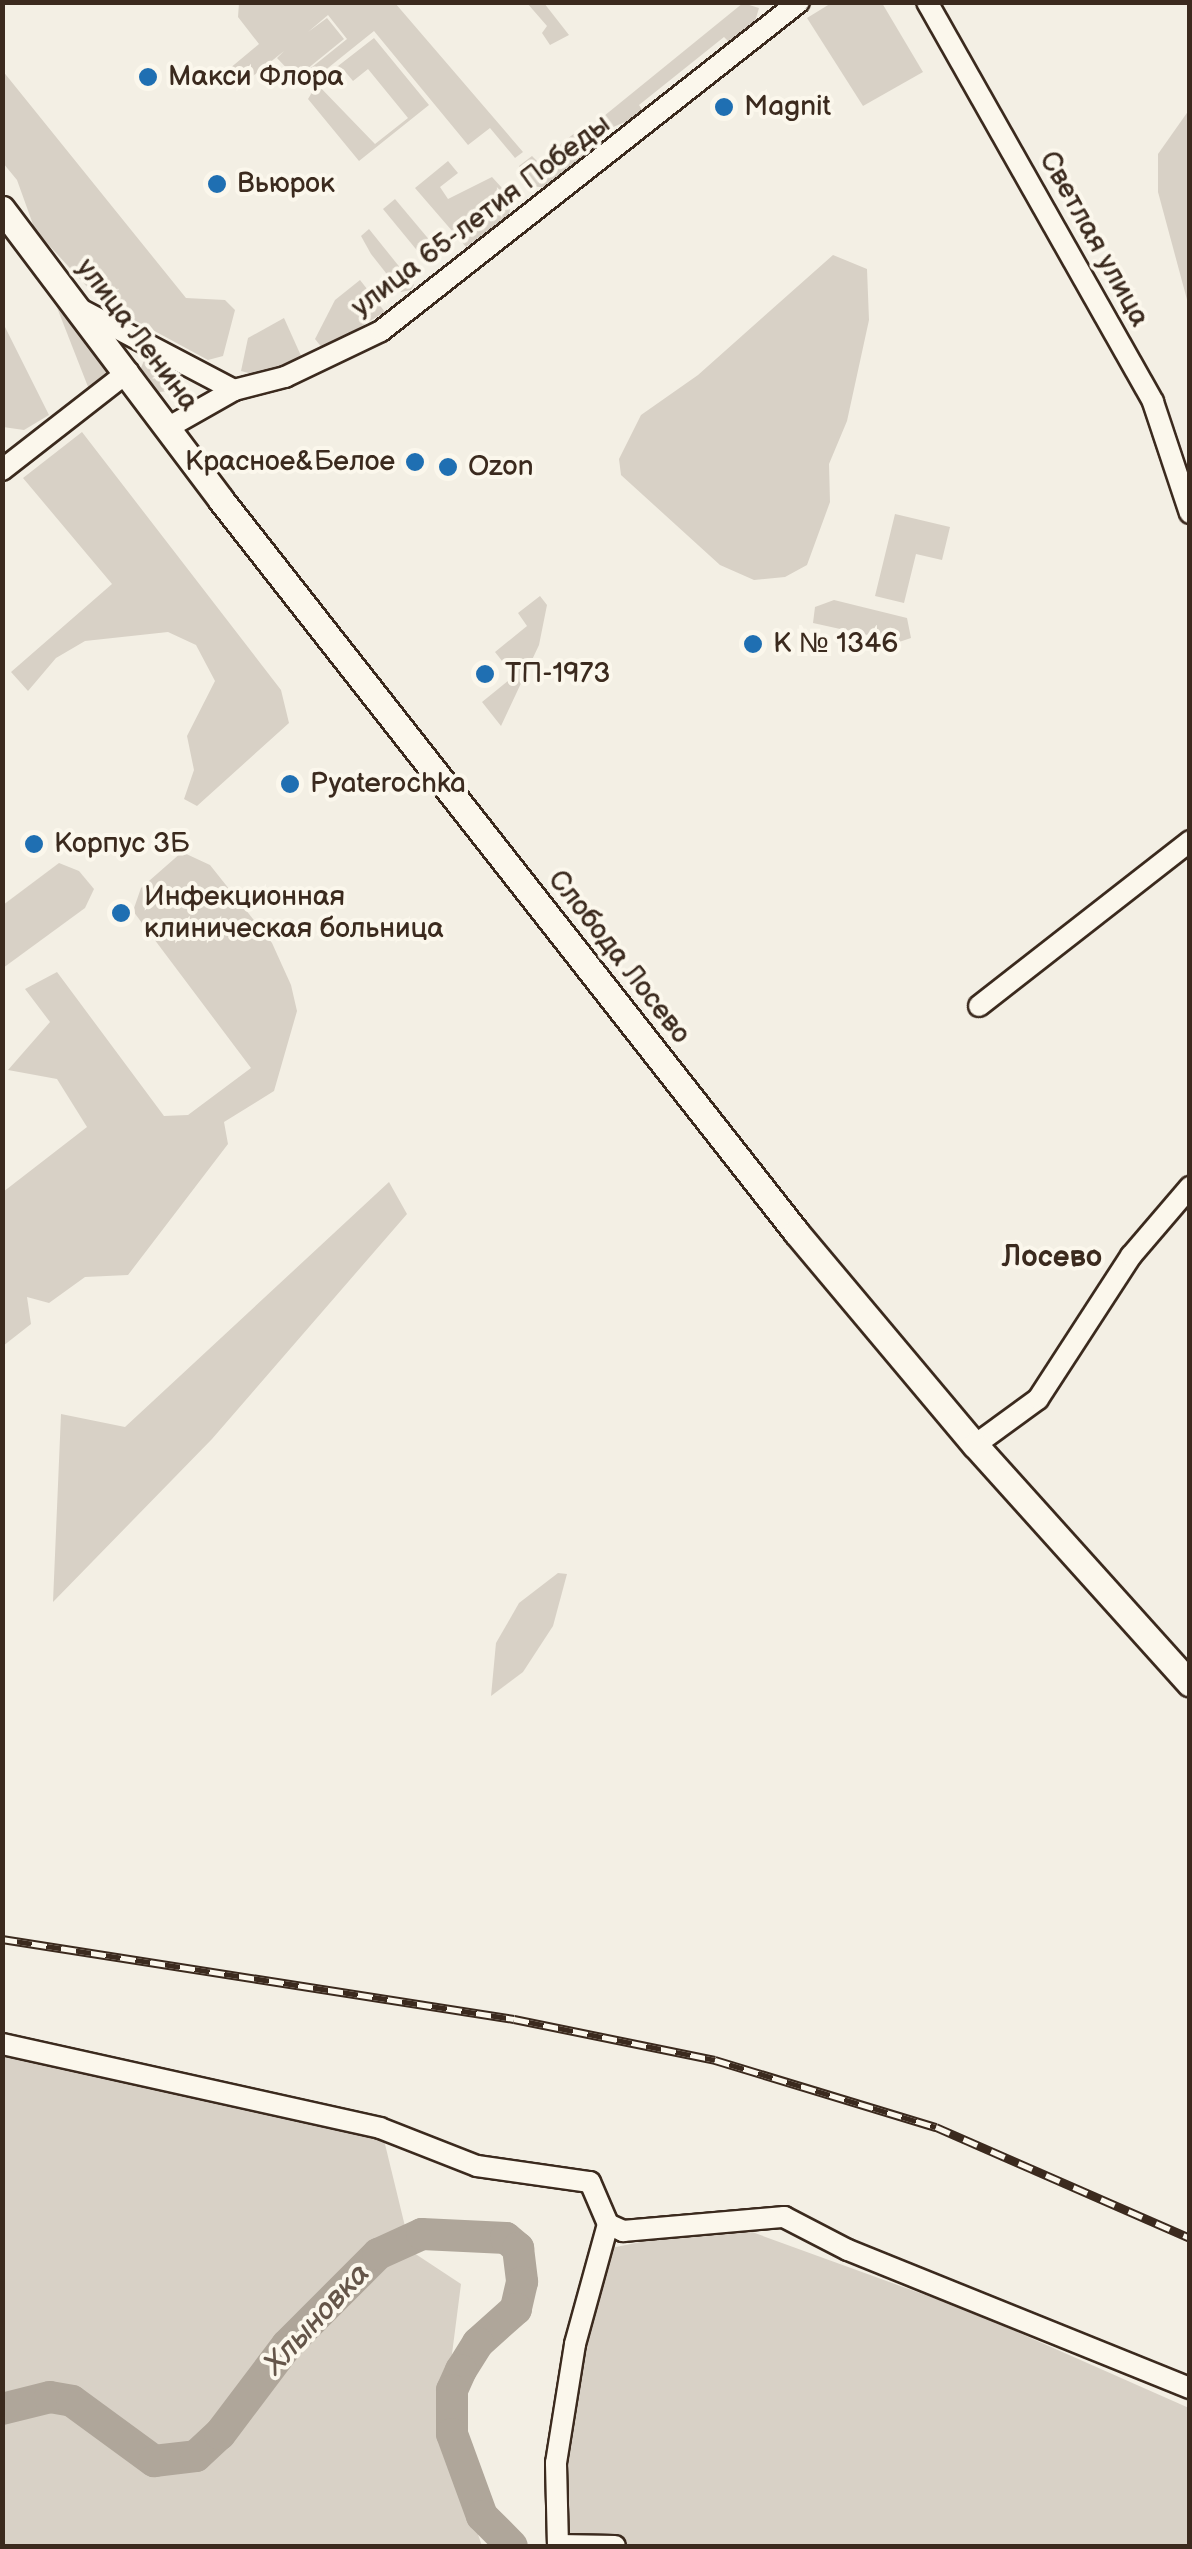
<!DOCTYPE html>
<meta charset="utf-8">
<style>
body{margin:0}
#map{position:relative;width:1192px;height:2549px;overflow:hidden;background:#f3efe4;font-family:"Balsamiq Sans",sans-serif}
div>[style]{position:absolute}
.green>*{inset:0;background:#d8d1c6}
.river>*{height:32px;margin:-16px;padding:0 16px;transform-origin:16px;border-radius:16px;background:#afa69a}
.roads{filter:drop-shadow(2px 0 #3b2a1e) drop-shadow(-2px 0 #3b2a1e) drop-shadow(0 2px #3b2a1e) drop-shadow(0 -2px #3b2a1e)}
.minor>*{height:20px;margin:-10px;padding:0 10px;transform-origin:10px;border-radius:10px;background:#fbf7ec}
.major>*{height:25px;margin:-12.5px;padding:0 12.5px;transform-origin:12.5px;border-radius:12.5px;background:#fbf7ec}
.rail>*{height:9px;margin-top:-4.5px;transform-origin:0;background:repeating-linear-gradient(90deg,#fbf7ec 0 15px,#3b2a1e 0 30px);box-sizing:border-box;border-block:2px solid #3b2a1e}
.dots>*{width:28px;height:28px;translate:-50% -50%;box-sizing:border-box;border:5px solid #fbf7ec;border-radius:50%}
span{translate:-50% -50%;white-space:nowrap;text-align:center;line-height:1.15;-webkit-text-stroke:8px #fbf7ec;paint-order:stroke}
.poi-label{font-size:28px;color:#3b2a1e}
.left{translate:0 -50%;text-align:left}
.right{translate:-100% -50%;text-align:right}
.street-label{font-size:28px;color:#3b2a1e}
.neighbourhood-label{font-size:30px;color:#3b2a1e;font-weight:700}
.water-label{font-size:30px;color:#645549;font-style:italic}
.frame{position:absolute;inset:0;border:5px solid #3b2a1e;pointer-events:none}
</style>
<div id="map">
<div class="green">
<i style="clip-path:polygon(833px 2px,882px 3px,923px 72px,863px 106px,807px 18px)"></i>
<i style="clip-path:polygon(239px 3px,395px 3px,523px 152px,515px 158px,490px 128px,468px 145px,374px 31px,303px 88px,296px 80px,347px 39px,328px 15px,308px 32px,327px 18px,344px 39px,296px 78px,277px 58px,284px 51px,243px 84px,229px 69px,259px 44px,238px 17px)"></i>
<i style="clip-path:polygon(527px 3px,544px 3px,569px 35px,550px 45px,542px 33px,547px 26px)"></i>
<i style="clip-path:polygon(743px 3px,759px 8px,754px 25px,732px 45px,724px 37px,639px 105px,645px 114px,613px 127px,604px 116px)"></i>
<i style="clip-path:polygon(374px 38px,429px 105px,359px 161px,308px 99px,317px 84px,375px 144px,408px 118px,368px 69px,353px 81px,343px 69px,329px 73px)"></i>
<i style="clip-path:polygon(2px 70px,186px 298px,225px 300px,235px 310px,223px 356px,208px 360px,101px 302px,35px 230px,17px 180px,3px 163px)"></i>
<i style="clip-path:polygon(1189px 110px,1189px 307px,1158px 192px,1158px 154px)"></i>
<i style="clip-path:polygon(590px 121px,602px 137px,597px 149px,548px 188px,523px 185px,519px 166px,532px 156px,538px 162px)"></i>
<i style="clip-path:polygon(448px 161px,458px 173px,440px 187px,448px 199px,492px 177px,512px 199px,509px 215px,466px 247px,415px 188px)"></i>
<i style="clip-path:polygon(395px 199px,442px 255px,429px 265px,383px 209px)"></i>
<i style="clip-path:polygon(369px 229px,414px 285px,411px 290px,401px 292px,371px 254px,361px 236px)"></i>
<i style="clip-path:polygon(833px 255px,867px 269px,869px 320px,847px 421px,829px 464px,830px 502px,807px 565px,785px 577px,754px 580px,720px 565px,621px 475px,619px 459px,641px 415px,698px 375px)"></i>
<i style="clip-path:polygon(360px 280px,385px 312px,323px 349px,315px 339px,335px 300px)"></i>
<i style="clip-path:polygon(56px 305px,114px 379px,92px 397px)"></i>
<i style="clip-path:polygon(284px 318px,302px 358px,264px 377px,241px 371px,248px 338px)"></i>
<i style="clip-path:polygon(2px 321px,49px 415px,24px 430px,3px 427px)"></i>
<i style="clip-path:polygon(145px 358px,181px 382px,181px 390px,159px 392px,141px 368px)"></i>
<i style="clip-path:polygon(82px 432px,281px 690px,289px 723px,197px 806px,184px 799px,194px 770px,187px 736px,215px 681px,196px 645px,168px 632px,85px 641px,56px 658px,28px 691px,11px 672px,112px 584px,23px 478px)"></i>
<i style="clip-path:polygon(895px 514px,950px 527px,942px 560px,916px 554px,904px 603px,875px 596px)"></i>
<i style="clip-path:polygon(540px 596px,547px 605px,539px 645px,501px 726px,482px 702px,514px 676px,495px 652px,527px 626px,518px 613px)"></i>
<i style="clip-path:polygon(834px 600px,907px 618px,911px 638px,899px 642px,813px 623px,815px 607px)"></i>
<i style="clip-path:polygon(182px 852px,210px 865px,272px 943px,291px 985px,297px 1011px,274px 1091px,224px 1122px,228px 1144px,128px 1275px,85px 1277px,49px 1303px,27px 1297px,31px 1324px,3px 1346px,3px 1192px,87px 1127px,57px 1079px,8px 1070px,50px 1022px,25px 989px,57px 972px,164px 1116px,188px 1115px,251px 1068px,133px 911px,141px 888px)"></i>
<i style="clip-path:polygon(59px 863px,79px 871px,94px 889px,85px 908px,3px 968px,3px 905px)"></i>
<i style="clip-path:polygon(389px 1182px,407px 1214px,212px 1439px,53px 1602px,61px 1414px,125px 1427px)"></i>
<i style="clip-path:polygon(558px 1573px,567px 1574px,553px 1626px,523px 1672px,491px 1696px,496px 1643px,519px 1603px)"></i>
<i style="clip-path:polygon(3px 2054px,384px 2140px,411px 2251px,461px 2284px,448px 2385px,456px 2470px,482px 2546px,558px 2544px,555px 2492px,596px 2251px,730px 2224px,972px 2312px,1189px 2408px,1189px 2546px,3px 2546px)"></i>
</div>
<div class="river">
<i style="left:2px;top:2409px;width:49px;rotate:-14deg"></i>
<i style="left:50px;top:2397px;width:22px;rotate:10deg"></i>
<i style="left:72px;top:2401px;width:102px;rotate:36.2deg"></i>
<i style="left:154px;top:2461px;width:42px;rotate:-6.8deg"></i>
<i style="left:196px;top:2456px;width:33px;rotate:-43deg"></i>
<i style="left:220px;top:2434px;width:111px;rotate:-53deg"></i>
<i style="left:287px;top:2345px;width:129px;rotate:-45deg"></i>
<i style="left:378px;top:2254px;width:48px;rotate:-24.4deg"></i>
<i style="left:422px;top:2234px;width:84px;rotate:2.7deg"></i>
<i style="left:506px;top:2238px;width:16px;rotate:40deg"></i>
<i style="left:518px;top:2248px;width:34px;rotate:83deg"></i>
<i style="left:522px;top:2282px;width:28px;rotate:103deg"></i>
<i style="left:516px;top:2309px;width:51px;rotate:138.2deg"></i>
<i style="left:478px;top:2343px;width:32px;rotate:122deg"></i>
<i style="left:461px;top:2370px;width:22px;rotate:114deg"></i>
<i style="left:452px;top:2390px;width:44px;rotate:90deg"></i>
<i style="left:452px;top:2434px;width:87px;rotate:69.9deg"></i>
<i style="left:482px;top:2516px;width:42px;rotate:45deg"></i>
</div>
<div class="roads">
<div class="minor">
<i style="left:927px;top:2px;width:459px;rotate:60.5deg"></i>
<i style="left:1153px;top:402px;width:117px;rotate:71.6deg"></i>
<i style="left:82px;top:310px;width:172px;rotate:27.8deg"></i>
<i style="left:169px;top:427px;width:75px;rotate:-29.6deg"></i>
<i style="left:234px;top:390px;width:53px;rotate:-14.3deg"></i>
<i style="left:285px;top:377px;width:106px;rotate:-25.6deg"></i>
<i style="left:381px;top:331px;width:532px;rotate:-38.21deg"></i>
<i style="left:2px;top:470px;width:160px;rotate:-37.9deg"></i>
<i style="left:979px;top:1006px;width:268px;rotate:-38deg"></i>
<i style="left:975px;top:1445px;width:78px;rotate:-36.1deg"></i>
<i style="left:1038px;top:1399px;width:171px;rotate:-57deg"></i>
<i style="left:1131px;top:1256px;width:91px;rotate:-49.5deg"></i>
<i style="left:2px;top:2044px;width:387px;rotate:12.5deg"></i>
<i style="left:380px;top:2128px;width:104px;rotate:21.4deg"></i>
<i style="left:477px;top:2166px;width:114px;rotate:8.1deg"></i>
<i style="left:590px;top:2182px;width:46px;rotate:66.8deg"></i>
<i style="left:608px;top:2224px;width:17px;rotate:25deg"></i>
<i style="left:623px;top:2231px;width:162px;rotate:-5deg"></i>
<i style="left:784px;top:2217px;width:72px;rotate:27.3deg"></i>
<i style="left:848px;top:2250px;width:369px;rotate:22deg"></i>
<i style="left:559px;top:2545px;width:56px;rotate:1deg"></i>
<i style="left:558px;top:2546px;width:83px;rotate:-91.4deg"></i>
<i style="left:556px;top:2463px;width:121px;rotate:-80.9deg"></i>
<i style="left:575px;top:2344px;width:124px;rotate:-74.6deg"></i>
</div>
<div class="major">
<i style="left:2px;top:209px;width:364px;rotate:53deg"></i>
<i style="left:221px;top:500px;width:931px;rotate:51.85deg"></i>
<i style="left:796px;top:1232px;width:278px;rotate:50deg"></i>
<i style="left:975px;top:1445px;width:321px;rotate:48deg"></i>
</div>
</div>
<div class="rail">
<i style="left:2px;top:1939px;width:518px;rotate:8.88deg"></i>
<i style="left:514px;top:2019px;width:205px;rotate:11.5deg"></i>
<i style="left:715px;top:2060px;width:231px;rotate:16.9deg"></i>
<i style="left:936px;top:2127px;width:277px;rotate:23.6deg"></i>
</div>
<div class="dots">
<i style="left:148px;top:77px;background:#1f6fb2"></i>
<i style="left:724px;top:107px;background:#1f6fb2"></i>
<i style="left:217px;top:184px;background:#1f6fb2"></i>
<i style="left:415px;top:462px;background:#1f6fb2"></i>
<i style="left:448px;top:467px;background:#1f6fb2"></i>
<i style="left:753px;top:644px;background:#1f6fb2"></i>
<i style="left:485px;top:674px;background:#1f6fb2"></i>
<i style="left:290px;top:784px;background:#1f6fb2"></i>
<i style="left:34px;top:844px;background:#1f6fb2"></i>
<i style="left:121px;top:913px;background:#1f6fb2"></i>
</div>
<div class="poi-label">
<span class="left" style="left:168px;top:77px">Макси Флора</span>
<span class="left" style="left:744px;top:107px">Magnit</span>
<span class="left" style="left:237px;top:184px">Вьюрок</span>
<span class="right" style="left:395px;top:462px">Красное&amp;Белое</span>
<span class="left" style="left:468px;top:467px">Ozon</span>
<span class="left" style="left:773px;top:644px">К № 1346</span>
<span class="left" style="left:505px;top:674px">ТП-1973</span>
<span class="left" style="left:310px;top:784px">Pyaterochka</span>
<span class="left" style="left:54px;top:844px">Корпус 3Б</span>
<span class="left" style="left:144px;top:913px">Инфекционная<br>клиническая больница</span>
</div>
<div class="street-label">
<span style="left:481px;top:216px;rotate:-37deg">улица 65-летия Победы</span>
<span style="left:1094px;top:239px;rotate:61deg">Светлая улица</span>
<span style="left:137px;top:335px;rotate:53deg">улица Ленина</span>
<span style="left:619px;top:957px;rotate:52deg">Слобода Лосево</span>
</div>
<div class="neighbourhood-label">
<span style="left:1052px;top:1257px">Лосево</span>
</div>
<div class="water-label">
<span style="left:317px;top:2319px;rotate:-47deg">Хлыновка</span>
</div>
<div class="frame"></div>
</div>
